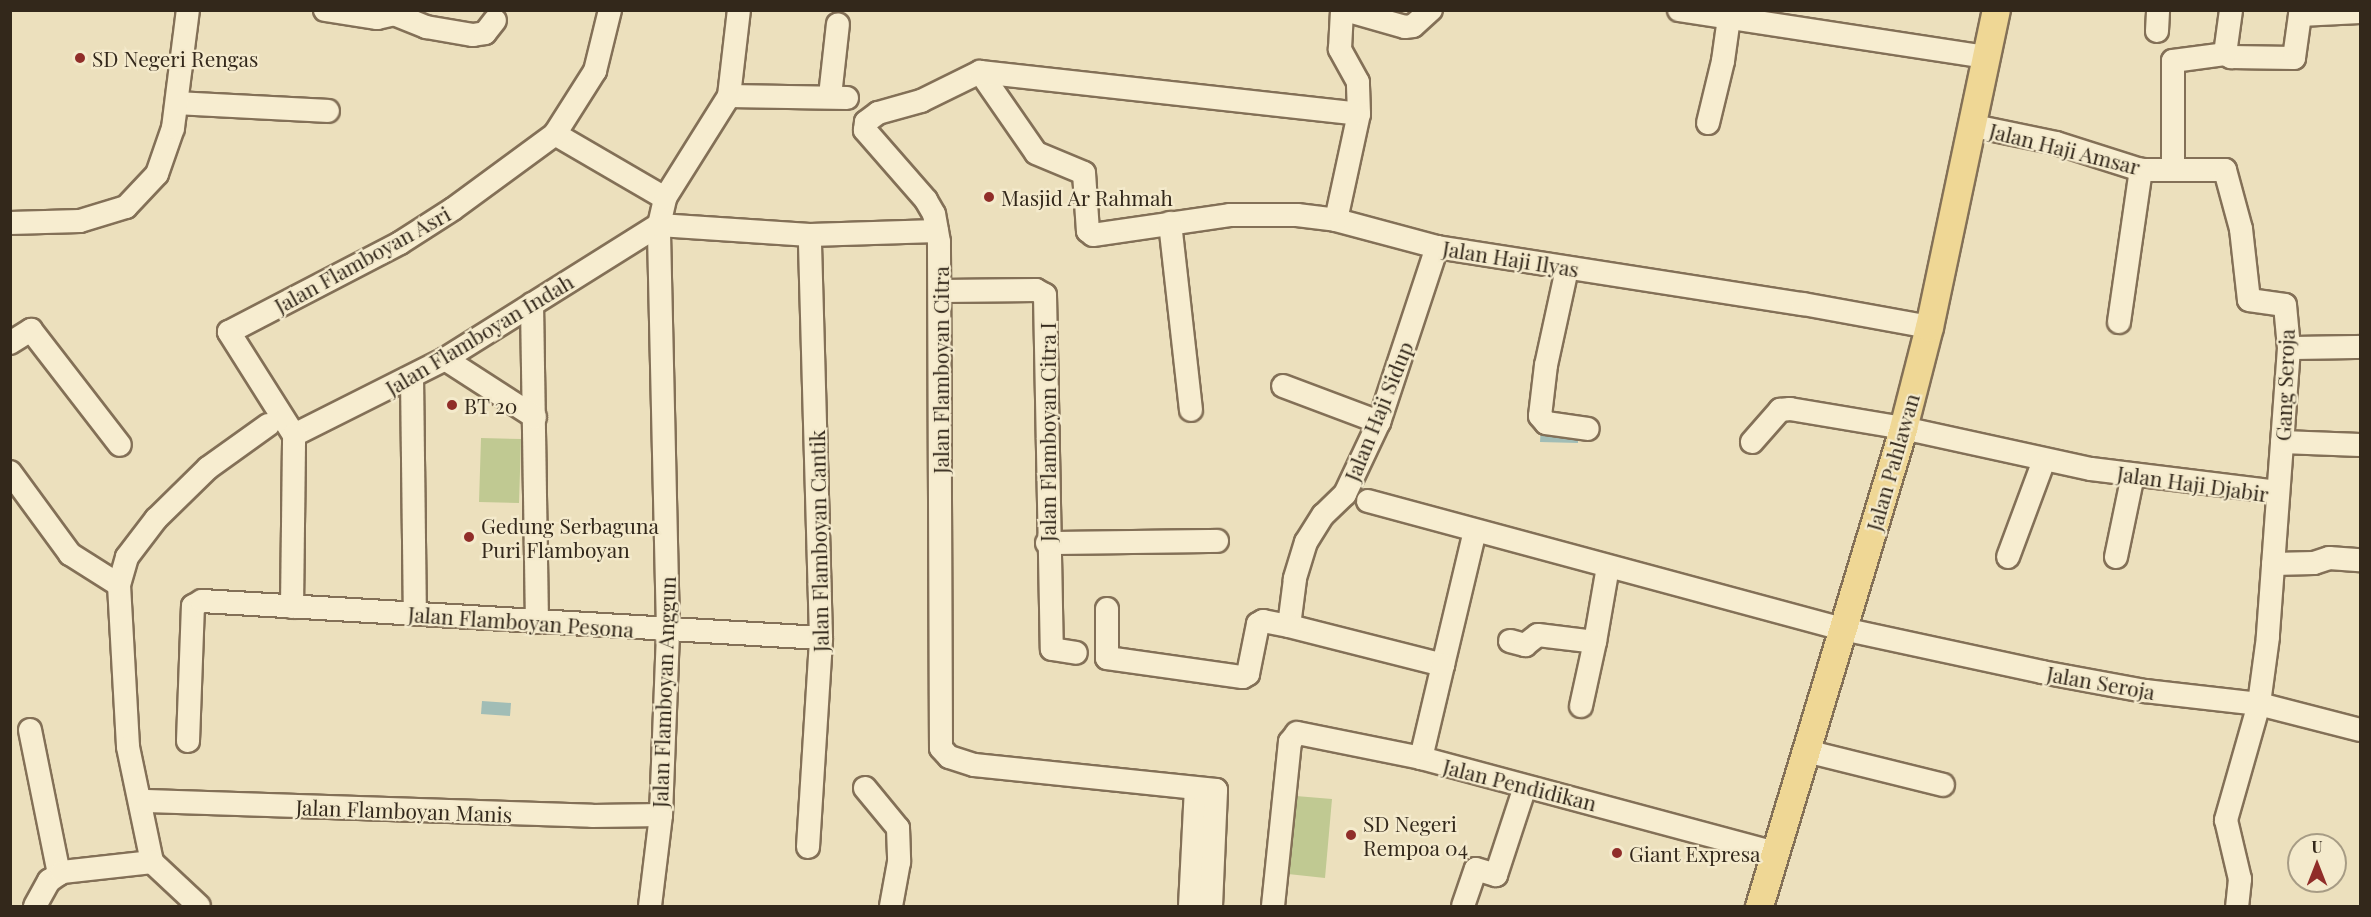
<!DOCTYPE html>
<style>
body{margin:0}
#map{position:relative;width:2371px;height:917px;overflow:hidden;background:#ece0bd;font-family:"Playfair Display",serif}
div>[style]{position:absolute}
.green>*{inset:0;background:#c0c992}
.water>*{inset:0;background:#a1bdb6}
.roads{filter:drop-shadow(2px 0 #837057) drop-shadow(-2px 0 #837057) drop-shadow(0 2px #837057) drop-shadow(0 -2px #837057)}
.minor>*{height:22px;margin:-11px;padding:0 11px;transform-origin:11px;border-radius:11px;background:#f7edd0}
.major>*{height:27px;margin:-13.5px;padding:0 13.5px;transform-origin:13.5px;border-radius:13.5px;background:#efd795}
.dots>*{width:16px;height:16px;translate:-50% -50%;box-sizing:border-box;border:3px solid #f4eacc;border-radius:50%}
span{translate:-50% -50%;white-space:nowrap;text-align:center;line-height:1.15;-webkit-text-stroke:4.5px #f4eacc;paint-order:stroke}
.poi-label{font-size:21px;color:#33281b}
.left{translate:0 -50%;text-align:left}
.street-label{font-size:21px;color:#33281b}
.frame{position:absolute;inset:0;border:12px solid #33281b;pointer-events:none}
.north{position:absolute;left:2287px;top:833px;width:60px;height:60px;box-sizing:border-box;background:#f4eacc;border:2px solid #a79c85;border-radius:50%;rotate:0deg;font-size:16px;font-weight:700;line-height:24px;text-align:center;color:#33281b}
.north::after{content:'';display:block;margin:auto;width:21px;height:27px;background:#902d29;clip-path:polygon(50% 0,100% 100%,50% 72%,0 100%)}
</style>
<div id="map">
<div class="green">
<i style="clip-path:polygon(481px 438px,521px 439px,519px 503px,479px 502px)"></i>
<i style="clip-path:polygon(1296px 796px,1332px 799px,1325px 878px,1288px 874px)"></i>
</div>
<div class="water">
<i style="clip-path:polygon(1541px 427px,1578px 427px,1578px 443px,1540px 442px)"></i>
<i style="clip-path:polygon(482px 701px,511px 703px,510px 716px,481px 714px)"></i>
</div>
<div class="roads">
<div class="minor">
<i style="left:325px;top:10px;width:53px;rotate:8.7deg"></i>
<i style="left:377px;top:18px;width:17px;rotate:-13deg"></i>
<i style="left:394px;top:14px;width:35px;rotate:22deg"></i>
<i style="left:426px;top:27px;width:48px;rotate:9.7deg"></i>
<i style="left:473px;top:35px;width:12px;rotate:-9deg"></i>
<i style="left:485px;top:33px;width:16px;rotate:-52deg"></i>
<i style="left:1345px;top:10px;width:62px;rotate:15.8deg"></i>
<i style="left:1405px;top:27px;width:8px;rotate:-7deg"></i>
<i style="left:1413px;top:26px;width:24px;rotate:-42deg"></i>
<i style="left:1679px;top:10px;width:312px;rotate:8.7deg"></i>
<i style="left:2157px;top:31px;width:21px;rotate:-87deg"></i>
<i style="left:2225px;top:54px;width:7px;rotate:27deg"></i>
<i style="left:2231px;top:57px;width:63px;rotate:0.9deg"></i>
<i style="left:2294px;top:58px;width:43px;rotate:-82.1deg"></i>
<i style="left:2300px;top:15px;width:60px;rotate:-2.9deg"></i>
<i style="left:980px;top:72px;width:98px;rotate:55.3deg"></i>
<i style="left:1036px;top:153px;width:52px;rotate:22.6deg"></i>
<i style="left:1084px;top:173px;width:58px;rotate:86.1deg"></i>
<i style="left:1088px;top:231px;width:6px;rotate:39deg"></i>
<i style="left:1093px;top:235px;width:138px;rotate:-8.3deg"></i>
<i style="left:1230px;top:215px;width:67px"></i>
<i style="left:1297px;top:215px;width:39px;rotate:7deg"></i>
<i style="left:1336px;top:220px;width:105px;rotate:15deg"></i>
<i style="left:1437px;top:247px;width:370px;rotate:8.9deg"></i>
<i style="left:1803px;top:304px;width:128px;rotate:10.3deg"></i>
<i style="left:729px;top:96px;width:118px;rotate:1deg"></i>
<i style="left:830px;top:96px;width:72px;rotate:-83.7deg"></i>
<i style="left:177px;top:103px;width:151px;rotate:3deg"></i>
<i style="left:1708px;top:123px;width:64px;rotate:-76.4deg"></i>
<i style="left:1723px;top:61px;width:43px;rotate:-82.1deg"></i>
<i style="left:1974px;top:126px;width:84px;rotate:11.7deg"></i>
<i style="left:2056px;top:143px;width:89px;rotate:17.6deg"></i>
<i style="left:2141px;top:170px;width:84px"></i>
<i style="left:2225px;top:170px;width:61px;rotate:74.8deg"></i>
<i style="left:2241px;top:229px;width:71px;rotate:83.6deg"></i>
<i style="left:2249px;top:300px;width:36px;rotate:8deg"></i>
<i style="left:2285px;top:305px;width:43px;rotate:84.7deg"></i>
<i style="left:2289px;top:348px;width:290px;rotate:94.2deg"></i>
<i style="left:2268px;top:637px;width:68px;rotate:97.7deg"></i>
<i style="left:2259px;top:704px;width:121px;rotate:105.9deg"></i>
<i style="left:2226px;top:820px;width:61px;rotate:76.7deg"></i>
<i style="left:2240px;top:879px;width:27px;rotate:96deg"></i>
<i style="left:555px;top:134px;width:127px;rotate:30.2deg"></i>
<i style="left:2173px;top:170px;width:109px;rotate:-90deg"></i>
<i style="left:2173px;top:61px;width:52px;rotate:-7.7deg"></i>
<i style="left:2225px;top:54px;width:44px;rotate:-82.2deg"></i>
<i style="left:1336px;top:220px;width:108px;rotate:-77.8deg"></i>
<i style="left:1359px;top:114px;width:32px;rotate:-92deg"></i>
<i style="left:1358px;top:82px;width:38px;rotate:-119deg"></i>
<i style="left:1340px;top:49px;width:39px;rotate:-87deg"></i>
<i style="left:10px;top:223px;width:70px;rotate:-1.6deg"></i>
<i style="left:80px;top:221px;width:48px;rotate:-16.9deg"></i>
<i style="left:126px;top:207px;width:45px;rotate:-46.8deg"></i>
<i style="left:157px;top:174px;width:49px;rotate:-70.8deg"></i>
<i style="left:173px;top:128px;width:119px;rotate:-82.8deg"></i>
<i style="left:1170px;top:223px;width:188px;rotate:83.6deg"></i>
<i style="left:659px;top:225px;width:151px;rotate:3.8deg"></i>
<i style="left:810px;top:235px;width:127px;rotate:-1.8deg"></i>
<i style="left:1437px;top:247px;width:184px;rotate:108.3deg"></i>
<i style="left:1379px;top:422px;width:80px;rotate:115.3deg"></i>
<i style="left:1345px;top:494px;width:30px;rotate:136deg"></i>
<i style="left:1323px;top:515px;width:32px;rotate:122deg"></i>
<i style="left:1306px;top:542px;width:39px;rotate:107deg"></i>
<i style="left:1295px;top:579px;width:47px;rotate:97.3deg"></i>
<i style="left:1289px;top:626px;width:159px;rotate:14.2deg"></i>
<i style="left:1443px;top:665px;width:138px;rotate:-76.6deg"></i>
<i style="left:1567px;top:269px;width:98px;rotate:102.3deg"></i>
<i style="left:1546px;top:365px;width:51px;rotate:96.7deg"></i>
<i style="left:1540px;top:416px;width:9px;rotate:49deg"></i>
<i style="left:1546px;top:423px;width:42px;rotate:8.1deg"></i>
<i style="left:941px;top:291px;width:95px;rotate:-0.6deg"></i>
<i style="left:1036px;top:290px;width:10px;rotate:29deg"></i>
<i style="left:1045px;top:295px;width:354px;rotate:88.9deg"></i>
<i style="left:1052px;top:649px;width:24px;rotate:9deg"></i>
<i style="left:532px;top:304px;width:318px;rotate:89.1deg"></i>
<i style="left:2119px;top:322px;width:154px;rotate:-81.8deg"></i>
<i style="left:10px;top:343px;width:25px;rotate:-32deg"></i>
<i style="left:31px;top:330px;width:145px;rotate:52.3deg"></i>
<i style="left:2289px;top:348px;width:71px;rotate:-0.8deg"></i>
<i style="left:445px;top:359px;width:107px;rotate:32.8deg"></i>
<i style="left:412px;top:377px;width:237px;rotate:89.3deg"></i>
<i style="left:1283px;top:386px;width:103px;rotate:20.6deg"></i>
<i style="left:294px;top:435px;width:122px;rotate:-122.3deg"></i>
<i style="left:229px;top:332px;width:193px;rotate:-27.5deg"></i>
<i style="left:400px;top:243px;width:63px;rotate:-32.7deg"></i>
<i style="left:453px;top:209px;width:127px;rotate:-36.3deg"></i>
<i style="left:555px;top:134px;width:75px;rotate:-57.6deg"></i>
<i style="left:595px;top:71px;width:63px;rotate:-76.2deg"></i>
<i style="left:294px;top:435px;width:169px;rotate:-26.7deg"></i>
<i style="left:445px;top:359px;width:252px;rotate:-32.1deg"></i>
<i style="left:1752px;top:442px;width:43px;rotate:-48.8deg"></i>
<i style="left:1780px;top:410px;width:10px;rotate:-6deg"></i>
<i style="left:1790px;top:409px;width:115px;rotate:9.5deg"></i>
<i style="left:1903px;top:428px;width:192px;rotate:12.3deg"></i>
<i style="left:2091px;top:469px;width:188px;rotate:7deg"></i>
<i style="left:2282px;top:442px;width:78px;rotate:2.2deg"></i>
<i style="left:10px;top:472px;width:102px;rotate:53.8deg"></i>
<i style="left:70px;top:554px;width:58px;rotate:32.3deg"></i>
<i style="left:119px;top:585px;width:162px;rotate:86.8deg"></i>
<i style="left:128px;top:747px;width:117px;rotate:78.2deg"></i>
<i style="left:152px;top:862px;width:64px;rotate:43.1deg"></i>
<i style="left:1368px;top:501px;width:492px;rotate:15.1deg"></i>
<i style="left:1843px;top:629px;width:204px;rotate:12.2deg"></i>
<i style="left:2042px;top:672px;width:105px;rotate:10.5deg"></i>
<i style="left:2145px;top:691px;width:115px;rotate:6.5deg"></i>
<i style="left:2259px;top:704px;width:104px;rotate:14.4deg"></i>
<i style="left:1047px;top:543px;width:170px;rotate:-0.7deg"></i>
<i style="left:2008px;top:557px;width:103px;rotate:-69.6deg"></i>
<i style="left:2116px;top:557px;width:84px;rotate:-78.3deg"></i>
<i style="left:2273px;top:564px;width:41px;rotate:-1.4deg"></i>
<i style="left:2314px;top:563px;width:16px;rotate:-18deg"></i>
<i style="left:2329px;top:558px;width:31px;rotate:4deg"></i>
<i style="left:119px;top:585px;width:29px;rotate:-74deg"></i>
<i style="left:127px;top:557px;width:48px;rotate:-52.7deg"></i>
<i style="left:156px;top:519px;width:73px;rotate:-44.4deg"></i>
<i style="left:208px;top:468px;width:74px;rotate:-35.6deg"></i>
<i style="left:292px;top:607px;width:172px;rotate:-89.3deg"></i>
<i style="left:1107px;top:609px;width:49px;rotate:90deg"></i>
<i style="left:1107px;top:658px;width:137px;rotate:8deg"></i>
<i style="left:1243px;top:677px;width:6px;rotate:-31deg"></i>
<i style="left:1248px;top:674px;width:51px;rotate:-78.7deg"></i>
<i style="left:1258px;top:624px;width:6px;rotate:-31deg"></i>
<i style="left:1263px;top:621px;width:26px;rotate:11deg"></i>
<i style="left:1510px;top:641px;width:16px;rotate:15deg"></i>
<i style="left:1525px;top:645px;width:16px;rotate:-38deg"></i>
<i style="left:1538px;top:635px;width:57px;rotate:7deg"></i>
<i style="left:1595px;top:642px;width:76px;rotate:-80.2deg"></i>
<i style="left:1581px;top:706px;width:66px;rotate:-77.7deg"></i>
<i style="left:30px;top:730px;width:147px;rotate:78.6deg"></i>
<i style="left:188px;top:741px;width:135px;rotate:-87.9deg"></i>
<i style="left:193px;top:606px;width:10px;rotate:-29deg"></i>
<i style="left:202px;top:601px;width:620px;rotate:3.42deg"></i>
<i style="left:1806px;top:751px;width:141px;rotate:13.9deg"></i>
<i style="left:1421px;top:758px;width:96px;rotate:-76.7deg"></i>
<i style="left:865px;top:788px;width:52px;rotate:50.5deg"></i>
<i style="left:898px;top:828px;width:34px;rotate:88deg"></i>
<i style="left:899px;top:862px;width:45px;rotate:100.3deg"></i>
<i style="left:147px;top:801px;width:445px;rotate:1.9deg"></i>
<i style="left:592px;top:816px;width:69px;rotate:-0.8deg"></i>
<i style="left:808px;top:847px;width:209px;rotate:-86.4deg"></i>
<i style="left:821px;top:638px;width:403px;rotate:-91.6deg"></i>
<i style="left:35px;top:906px;width:29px;rotate:-61deg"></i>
<i style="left:49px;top:881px;width:16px;rotate:-35deg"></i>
<i style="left:62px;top:872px;width:91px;rotate:-6.3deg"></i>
<i style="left:650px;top:906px;width:92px;rotate:-83.1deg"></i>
<i style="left:661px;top:815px;width:185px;rotate:-87.8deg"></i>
<i style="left:668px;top:630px;width:405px;rotate:-91.3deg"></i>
<i style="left:659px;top:225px;width:28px;rotate:-77deg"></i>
<i style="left:665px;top:198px;width:120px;rotate:-57.9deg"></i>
<i style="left:729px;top:96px;width:87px;rotate:-83.4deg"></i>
<i style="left:1190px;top:906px;width:117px;rotate:-87.1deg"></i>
<i style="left:1211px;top:906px;width:116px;rotate:-87.5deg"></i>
<i style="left:1216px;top:790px;width:243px;rotate:-174.1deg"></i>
<i style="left:974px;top:765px;width:26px;rotate:-162deg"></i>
<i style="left:949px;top:757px;width:12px;rotate:-132deg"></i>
<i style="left:941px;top:748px;width:506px;rotate:-90.23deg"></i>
<i style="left:939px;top:242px;width:28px;rotate:-100deg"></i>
<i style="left:934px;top:214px;width:16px;rotate:-120deg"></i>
<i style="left:926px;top:200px;width:93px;rotate:-131.1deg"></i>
<i style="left:865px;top:130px;width:8px;rotate:-83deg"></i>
<i style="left:866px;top:122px;width:15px;rotate:-37deg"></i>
<i style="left:878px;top:113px;width:45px;rotate:-15.6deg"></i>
<i style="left:921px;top:101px;width:66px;rotate:-26.2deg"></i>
<i style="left:980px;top:72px;width:381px;rotate:6.3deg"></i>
<i style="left:1273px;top:906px;width:165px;rotate:-84.1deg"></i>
<i style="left:1290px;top:742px;width:11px;rotate:-52deg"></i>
<i style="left:1297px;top:733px;width:126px;rotate:11.4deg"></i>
<i style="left:1421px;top:758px;width:367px;rotate:15deg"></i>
<i style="left:1463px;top:906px;width:39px;rotate:-71deg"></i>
<i style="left:1476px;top:869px;width:21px;rotate:17deg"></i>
<i style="left:1496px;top:875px;width:93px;rotate:-71.8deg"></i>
</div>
<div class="major">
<i style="left:1759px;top:906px;width:499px;rotate:-73.2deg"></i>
<i style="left:1903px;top:428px;width:104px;rotate:-75.6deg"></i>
<i style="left:1929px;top:327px;width:324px;rotate:-78.1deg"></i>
</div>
</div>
<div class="dots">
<i style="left:80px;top:58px;background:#902d29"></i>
<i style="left:989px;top:197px;background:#902d29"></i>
<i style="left:452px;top:405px;background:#902d29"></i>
<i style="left:469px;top:537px;background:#902d29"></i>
<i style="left:1351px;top:835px;background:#902d29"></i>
<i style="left:1617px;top:853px;background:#902d29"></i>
</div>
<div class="poi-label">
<span class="left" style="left:92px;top:58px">SD Negeri Rengas</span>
<span class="left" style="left:1001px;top:197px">Masjid Ar Rahmah</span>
<span class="left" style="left:464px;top:405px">BT 20</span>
<span class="left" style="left:481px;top:537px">Gedung Serbaguna<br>Puri Flamboyan</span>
<span class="left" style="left:1363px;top:835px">SD Negeri<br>Rempoa 04</span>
<span class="left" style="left:1629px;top:853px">Giant Expresa</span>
</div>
<div class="street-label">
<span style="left:2065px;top:148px;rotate:14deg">Jalan Haji Amsar</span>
<span style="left:1511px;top:258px;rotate:9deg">Jalan Haji Ilyas</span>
<span style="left:362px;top:259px;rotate:-29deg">Jalan Flamboyan Asri</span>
<span style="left:479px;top:334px;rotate:-31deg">Jalan Flamboyan Indah</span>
<span style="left:940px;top:370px;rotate:-90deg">Jalan Flamboyan Citra</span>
<span style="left:2284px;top:385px;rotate:-88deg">Gang Seroja</span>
<span style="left:1378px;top:411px;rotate:-68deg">Jalan Haji Sidup</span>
<span style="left:1047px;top:432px;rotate:-90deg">Jalan Flamboyan Citra I</span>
<span style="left:1892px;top:462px;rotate:-74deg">Jalan Pahlawan</span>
<span style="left:2193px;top:483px;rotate:8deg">Jalan Haji Djabir</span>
<span style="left:818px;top:541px;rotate:-91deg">Jalan Flamboyan Cantik</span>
<span style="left:521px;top:621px;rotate:4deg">Jalan Flamboyan Pesona</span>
<span style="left:2101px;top:682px;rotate:10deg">Jalan Seroja</span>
<span style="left:663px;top:692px;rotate:-88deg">Jalan Flamboyan Anggun</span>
<span style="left:1520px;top:784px;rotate:14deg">Jalan Pendidikan</span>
<span style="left:404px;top:810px;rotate:2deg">Jalan Flamboyan Manis</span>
</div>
<div class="frame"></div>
<div class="north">U</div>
</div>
